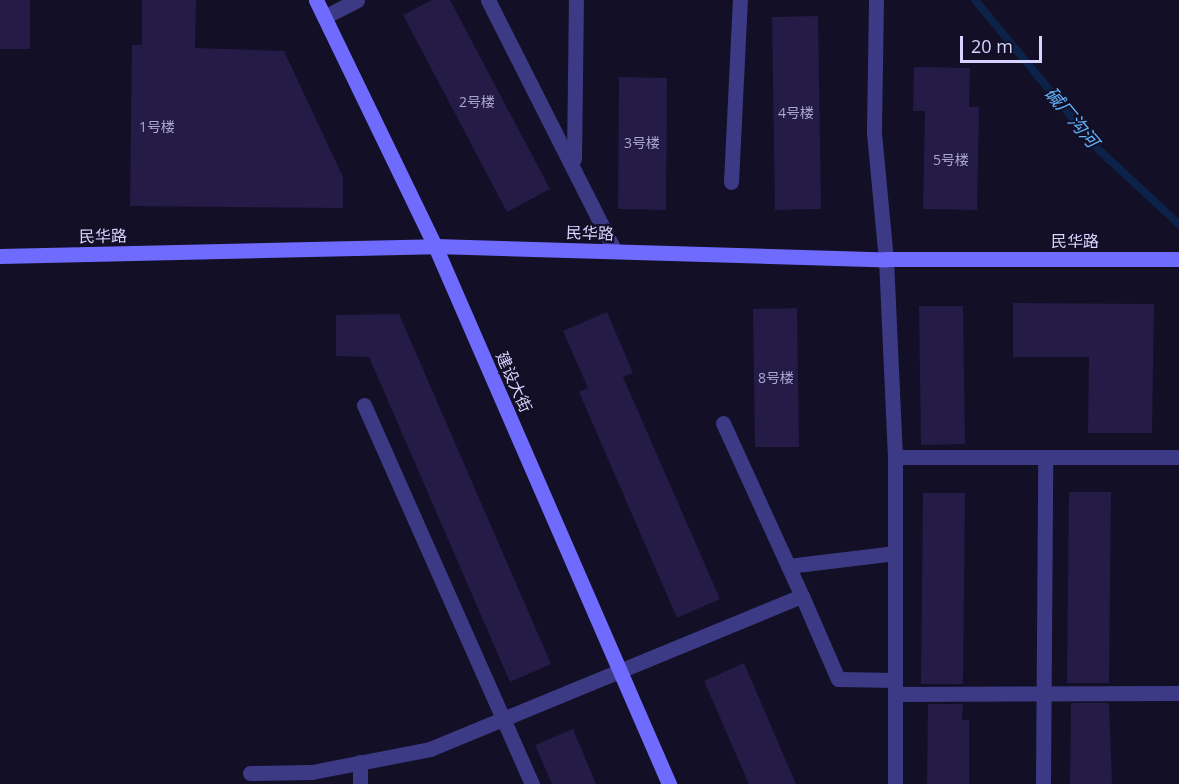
<!DOCTYPE html>
<meta charset="utf-8">
<style>
body{margin:0}
#map{position:relative;width:1179px;height:784px;overflow:hidden;background:#130f26;font-family:"Open Sans","Noto Sans SC",sans-serif}
div>[style]{position:absolute}
.stream>*{height:8px;margin:-4px;padding:0 4px;transform-origin:4px;border-radius:4px;background:#0c2248}
.building>*{inset:0;background:#241b47}
.lane>*{height:15px;margin:-7.5px;padding:0 7.5px;transform-origin:7.5px;border-radius:7.5px;background:#3d3a85}
.street>*{height:15px;margin:-7.5px;padding:0 7.5px;transform-origin:7.5px;border-radius:7.5px;background:#3d3a85}
.secondary>*{height:15px;margin:-7.5px;padding:0 7.5px;transform-origin:7.5px;border-radius:7.5px;background:#6f6bff}
span{translate:-50% -50%;white-space:nowrap;text-align:center;line-height:1.15;-webkit-text-stroke:4.5px #130f26;paint-order:stroke}
.number-label{font-size:14px;color:#aca6d1}
.number-label span{-webkit-text-stroke-width:0}
.street-label{font-size:16px;color:#d9d4ff}
.water-label{font-size:18px;color:#62b6ff;font-style:italic}
.scale{position:absolute;left:960px;top:36px;width:82px;height:27px;box-sizing:border-box;border:3px solid #d9d4ff;border-top:0;padding-left:8px;font-size:18px;line-height:21px;white-space:nowrap;color:#d9d4ff;-webkit-text-stroke:4px #130f26;paint-order:stroke}
</style>
<div id="map">
<div class="stream">
<i style="left:975px;top:0;width:195px;rotate:50.4deg"></i>
<i style="left:1099px;top:150px;width:109px;rotate:42.8deg"></i>
</div>
<div class="building">
<i style="clip-path:polygon(0 0,30px 0,30px 49px,0 49px)"></i>
<i style="clip-path:polygon(142px 0,196px 0,195px 48px,284px 51px,343px 177px,343px 208px,130px 206px,132px 45px,142px 45px)"></i>
<i style="clip-path:polygon(432px 0,450px 0,550px 189px,507px 212px,403px 15px)"></i>
<i style="clip-path:polygon(818px 16px,821px 209px,775px 210px,772px 17px)"></i>
<i style="clip-path:polygon(914px 67px,970px 68px,969px 107px,979px 107px,977px 210px,923px 209px,925px 111px,913px 111px)"></i>
<i style="clip-path:polygon(619px 77px,667px 78px,666px 210px,618px 209px)"></i>
<i style="clip-path:polygon(1013px 303px,1154px 304px,1152px 433px,1088px 433px,1089px 357px,1013px 357px)"></i>
<i style="clip-path:polygon(919px 306px,963px 306px,965px 444px,921px 445px)"></i>
<i style="clip-path:polygon(797px 308px,799px 447px,755px 447px,753px 309px)"></i>
<i style="clip-path:polygon(607px 312px,633px 373px,623px 377px,720px 599px,677px 618px,579px 392px,588px 388px,563px 331px)"></i>
<i style="clip-path:polygon(399px 314px,551px 664px,510px 682px,369px 357px,336px 356px,336px 315px)"></i>
<i style="clip-path:polygon(1069px 492px,1111px 492px,1109px 683px,1067px 683px)"></i>
<i style="clip-path:polygon(923px 493px,965px 493px,963px 684px,921px 684px)"></i>
<i style="clip-path:polygon(744px 663px,796px 784px,749px 784px,704px 681px)"></i>
<i style="clip-path:polygon(1071px 703px,1109px 703px,1112px 784px,1070px 784px)"></i>
<i style="clip-path:polygon(928px 704px,963px 704px,962px 720px,969px 720px,969px 784px,927px 784px)"></i>
<i style="clip-path:polygon(573px 729px,596px 784px,552px 784px,535px 745px)"></i>
</div>
<div class="lane">
<i style="left:488px;top:0;width:281px;rotate:63.2deg"></i>
<i style="left:876px;top:0;width:133px;rotate:90.9deg"></i>
<i style="left:874px;top:133px;width:127px;rotate:84.6deg"></i>
<i style="left:886px;top:259px;width:198px;rotate:87.4deg"></i>
<i style="left:324px;top:17px;width:37px;rotate:-27deg"></i>
<i style="left:574px;top:159px;width:159px;rotate:-89.3deg"></i>
<i style="left:731px;top:182px;width:182px;rotate:-87.2deg"></i>
<i style="left:364px;top:405px;width:415px;rotate:66.1deg"></i>
<i style="left:723px;top:423px;width:190px;rotate:65.5deg"></i>
<i style="left:788px;top:566px;width:108px;rotate:-6.9deg"></i>
<i style="left:895px;top:694px;width:284px;rotate:-0.2deg"></i>
<i style="left:360px;top:762px;width:22px;rotate:90deg"></i>
<i style="left:250px;top:773px;width:62px;rotate:-0.9deg"></i>
<i style="left:312px;top:772px;width:120px;rotate:-11deg"></i>
<i style="left:430px;top:749px;width:402px;rotate:-22.4deg"></i>
<i style="left:802px;top:596px;width:90px;rotate:66.6deg"></i>
<i style="left:838px;top:679px;width:57px;rotate:1deg"></i>
<i style="left:895px;top:784px;width:327px;rotate:-90deg"></i>
<i style="left:895px;top:457px;width:284px"></i>
</div>
<div class="street">
<i style="left:1043px;top:784px;width:326px;rotate:-89.6deg"></i>
</div>
<div class="secondary">
<i style="left:316px;top:0;width:273px;rotate:64.2deg"></i>
<i style="left:435px;top:246px;width:587px;rotate:66.49deg"></i>
<i style="left:0;top:256px;width:435px;rotate:-1.3deg"></i>
<i style="left:435px;top:246px;width:451px;rotate:1.7deg"></i>
<i style="left:886px;top:259px;width:293px"></i>
</div>
<div class="number-label">
<span style="left:477px;top:102px">2号楼</span>
<span style="left:796px;top:113px">4号楼</span>
<span style="left:157px;top:127px">1号楼</span>
<span style="left:642px;top:143px">3号楼</span>
<span style="left:951px;top:160px">5号楼</span>
<span style="left:776px;top:378px">8号楼</span>
</div>
<div class="street-label">
<span style="left:590px;top:233px;rotate:2deg">民华路</span>
<span style="left:103px;top:236px;rotate:-1deg">民华路</span>
<span style="left:1075px;top:241px">民华路</span>
<span style="left:514px;top:382px;rotate:66deg">建设大街</span>
</div>
<div class="water-label">
<span style="left:1072px;top:117px;rotate:50deg">碱厂沟河</span>
</div>
<div class="scale">20 m</div>
</div>
